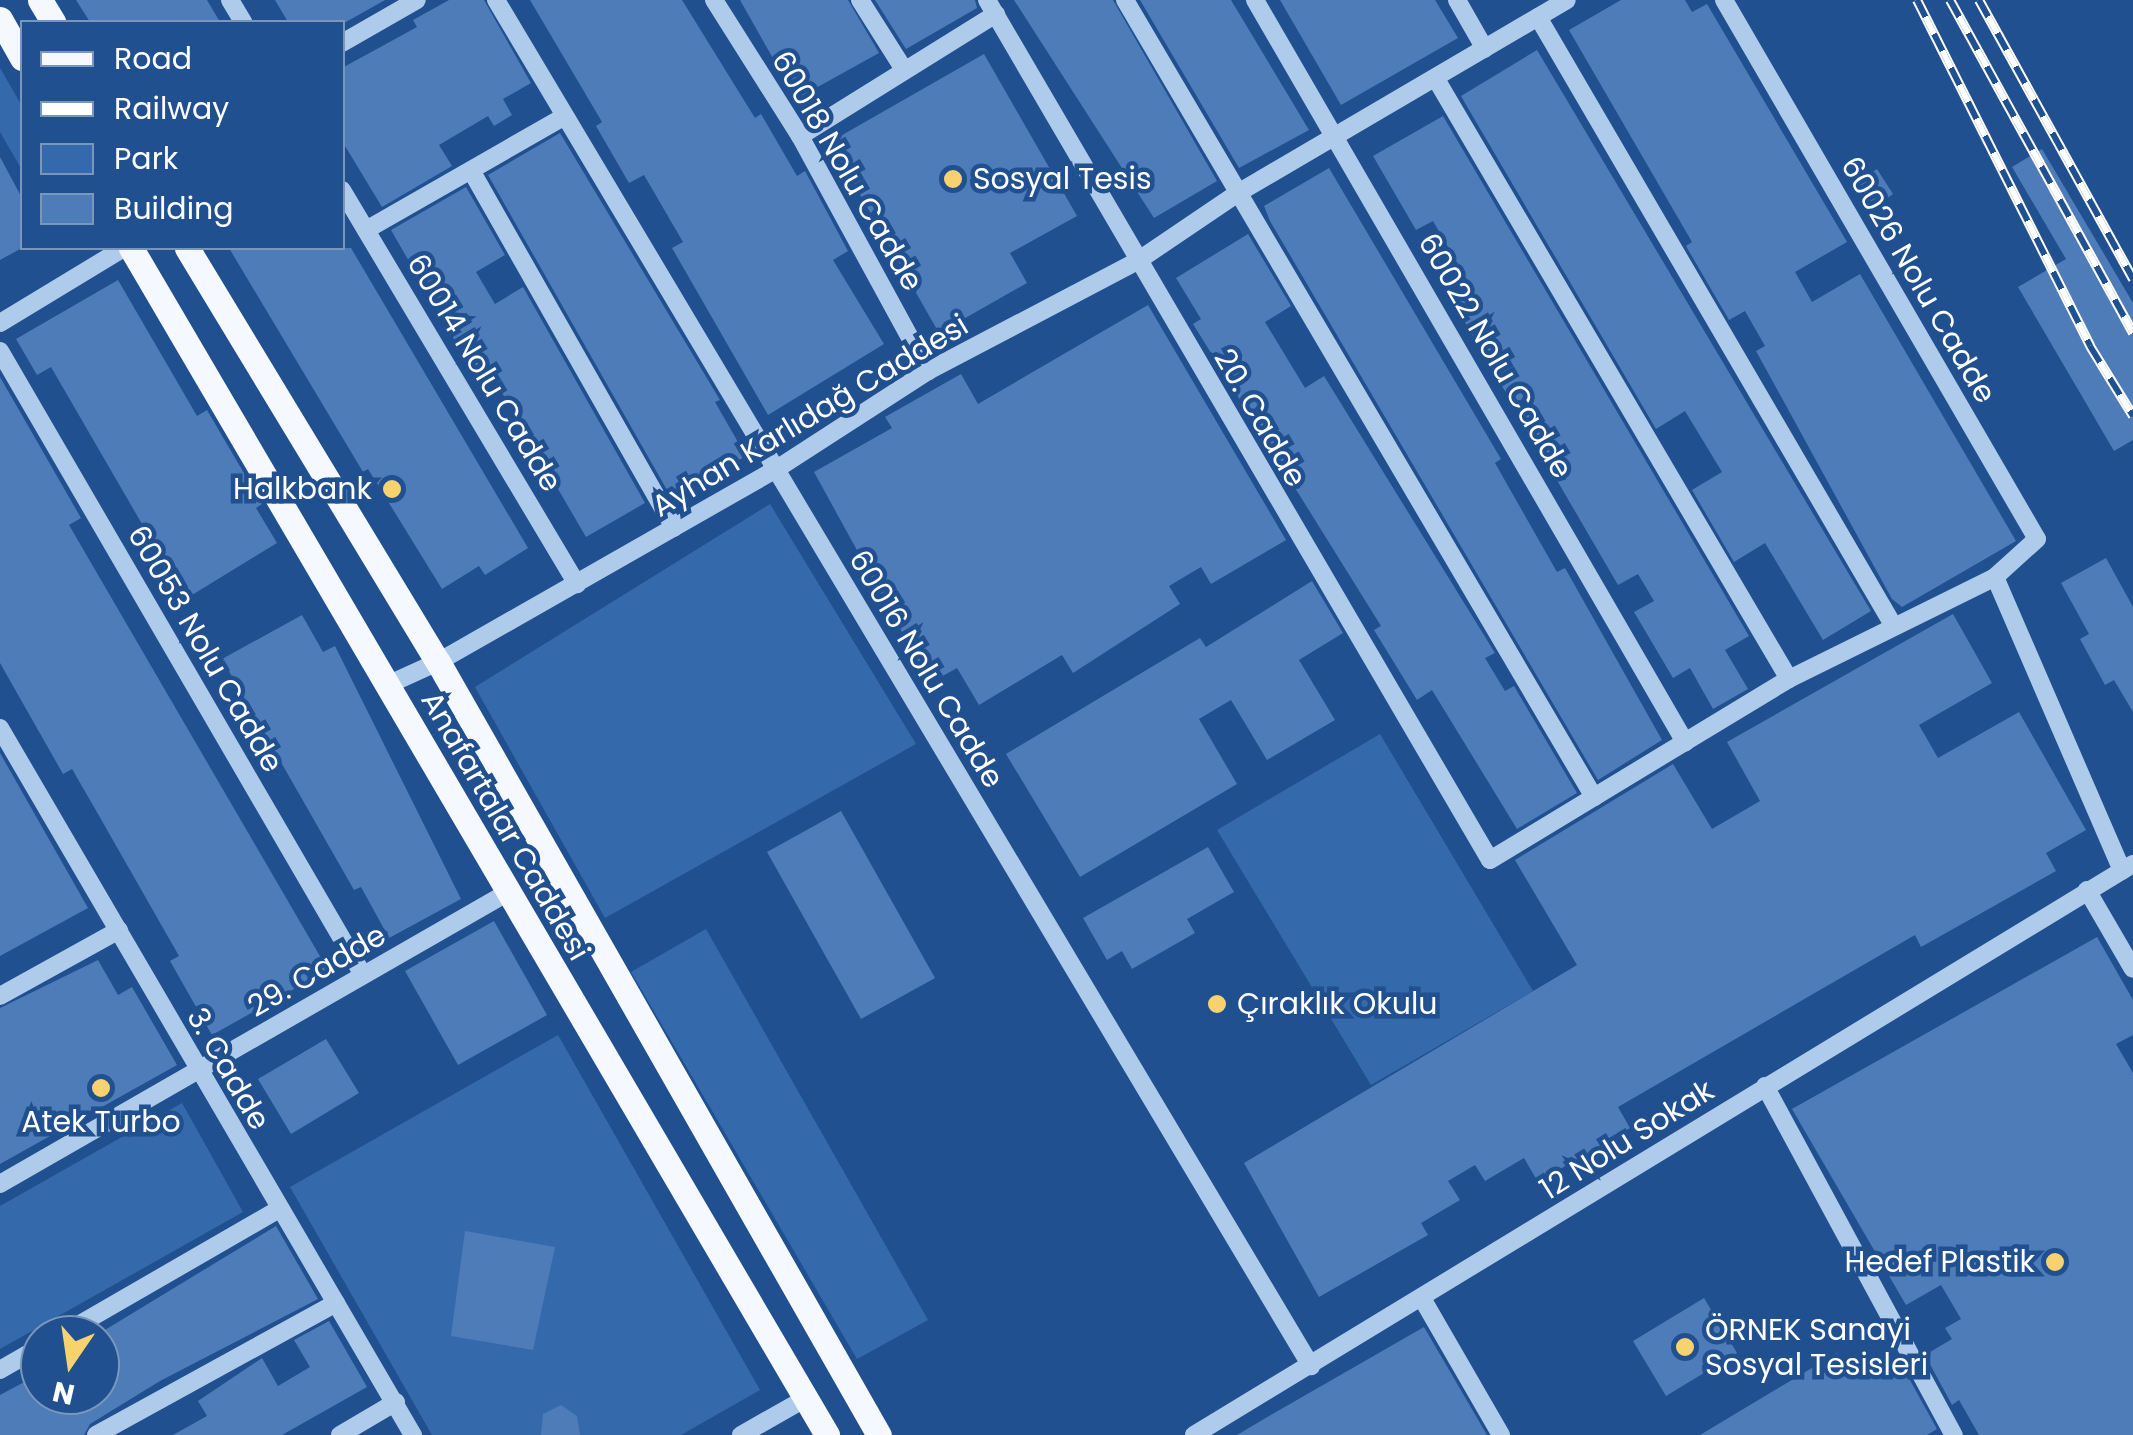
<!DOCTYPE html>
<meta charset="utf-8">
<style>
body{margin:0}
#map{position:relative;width:2133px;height:1435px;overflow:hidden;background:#20508f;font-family:Poppins,sans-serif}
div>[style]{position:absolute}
.green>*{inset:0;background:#346aac}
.building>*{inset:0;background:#4d7cb8}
.minor>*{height:18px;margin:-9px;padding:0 9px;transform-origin:9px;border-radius:9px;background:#afcbec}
.major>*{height:25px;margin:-12.5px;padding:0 12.5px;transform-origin:12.5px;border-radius:12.5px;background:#f5f9ff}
.rail>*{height:10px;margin-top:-5px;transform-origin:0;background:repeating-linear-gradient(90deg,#20508f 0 19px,#fff 0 38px);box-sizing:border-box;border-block:2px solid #fff}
.dots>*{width:28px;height:28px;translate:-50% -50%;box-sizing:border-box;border:5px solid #20508f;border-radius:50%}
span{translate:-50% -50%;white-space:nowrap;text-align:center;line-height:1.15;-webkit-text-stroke:9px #20508f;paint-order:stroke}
.street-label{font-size:30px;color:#fff}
.poi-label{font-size:30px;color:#fff}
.left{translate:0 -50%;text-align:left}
.right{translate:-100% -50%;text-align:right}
.legend{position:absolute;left:20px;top:20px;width:325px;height:230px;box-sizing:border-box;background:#20508f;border:2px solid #7996bc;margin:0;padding:12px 18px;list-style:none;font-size:30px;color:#fff}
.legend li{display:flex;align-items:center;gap:20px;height:50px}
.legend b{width:50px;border:2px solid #7996bc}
.north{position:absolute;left:20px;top:1315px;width:100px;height:100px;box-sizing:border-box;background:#20508f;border:2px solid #7996bc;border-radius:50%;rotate:193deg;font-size:28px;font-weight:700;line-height:40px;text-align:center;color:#fff}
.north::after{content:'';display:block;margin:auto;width:35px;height:45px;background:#f9d270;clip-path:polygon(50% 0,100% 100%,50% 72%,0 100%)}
</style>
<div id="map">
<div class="green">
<i style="clip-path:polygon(0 68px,22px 106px,22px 170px,0 132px)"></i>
<i style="clip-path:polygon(770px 504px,916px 744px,605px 918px,475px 687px)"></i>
<i style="clip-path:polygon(1380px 734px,1533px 991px,1371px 1085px,1217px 830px)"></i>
<i style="clip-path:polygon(706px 929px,928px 1320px,857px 1359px,631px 972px)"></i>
<i style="clip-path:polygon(558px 1035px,760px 1390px,681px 1435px,432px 1435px,290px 1187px)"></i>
<i style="clip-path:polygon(182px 1103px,243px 1212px,0 1349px,0 1206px)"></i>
</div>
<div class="building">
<i style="clip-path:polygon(76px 0,207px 0,220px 22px,90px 22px)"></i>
<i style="clip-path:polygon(275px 0,385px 0,346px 22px,288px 22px)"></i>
<i style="clip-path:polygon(449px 0,484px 0,531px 83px,503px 99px,512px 115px,494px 126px,488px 116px,439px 145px,452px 166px,382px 207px,342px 141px,342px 68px,417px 27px,413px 20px)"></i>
<i style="clip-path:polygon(530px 0,682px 0,755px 118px,761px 114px,797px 176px,805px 171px,848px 251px,833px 260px,884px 344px,768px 415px,672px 248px,683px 242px,644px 175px,629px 183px,596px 126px,602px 122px)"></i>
<i style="clip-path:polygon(740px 0,848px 0,879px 53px,796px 99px)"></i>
<i style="clip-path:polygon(875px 0,975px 0,977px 8px,906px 49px)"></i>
<i style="clip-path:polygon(1014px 0,1113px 0,1217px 181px,1154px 218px)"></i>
<i style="clip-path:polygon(1140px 0,1231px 0,1309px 130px,1239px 168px)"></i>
<i style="clip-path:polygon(1280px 0,1435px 0,1458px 38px,1341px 105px)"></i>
<i style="clip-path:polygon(1621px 0,1685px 0,1692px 12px,1707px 4px,1847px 242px,1795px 272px,1812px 302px,1860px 274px,2016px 541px,1902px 607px,1892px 599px,1756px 351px,1765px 346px,1745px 311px,1729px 320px,1686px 246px,1692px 242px,1569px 30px)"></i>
<i style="clip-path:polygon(1537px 50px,1871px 611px,1823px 640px,1765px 543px,1734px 562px,1692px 490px,1722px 472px,1685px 411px,1656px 429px,1465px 103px,1461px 96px)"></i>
<i style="clip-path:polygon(984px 54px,1077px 216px,1010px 253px,1027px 283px,939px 333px,830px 142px)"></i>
<i style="clip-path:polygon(1443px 116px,1749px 636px,1725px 650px,1748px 689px,1713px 709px,1690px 668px,1673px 678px,1634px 612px,1654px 601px,1638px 574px,1618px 585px,1453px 302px,1473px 290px,1433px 221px,1416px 230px,1373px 156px)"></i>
<i style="clip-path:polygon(560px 133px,720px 400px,715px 402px,746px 456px,677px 495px,672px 487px,667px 490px,488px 175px)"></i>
<i style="clip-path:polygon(2042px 149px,2133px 303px,2133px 440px,2114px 451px,2018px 287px,2066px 259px,2012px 167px)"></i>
<i style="clip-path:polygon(0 157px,22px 198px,22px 248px,0 260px)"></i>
<i style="clip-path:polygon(1329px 168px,1501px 459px,1495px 463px,1557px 572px,1565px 568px,1662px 740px,1598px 780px,1270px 221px,1264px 206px)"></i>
<i style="clip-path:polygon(1877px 169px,1893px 194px,1874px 207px,1858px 182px)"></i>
<i style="clip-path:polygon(466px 187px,505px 255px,476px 272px,495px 304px,523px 287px,645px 503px,586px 537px,491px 374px,478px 381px,391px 230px)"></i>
<i style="clip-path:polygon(1248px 234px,1291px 306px,1265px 322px,1305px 388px,1324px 376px,1495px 653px,1485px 658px,1505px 691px,1514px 686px,1577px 793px,1517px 829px,1432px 690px,1417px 700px,1374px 630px,1381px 626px,1193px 324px,1201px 319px,1176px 278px)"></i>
<i style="clip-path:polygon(229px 248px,351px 248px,528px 548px,485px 575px,479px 566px,442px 589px,368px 469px,363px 472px)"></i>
<i style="clip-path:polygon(118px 280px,197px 416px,207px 410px,262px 504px,256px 508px,277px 543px,192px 595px,171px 558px,164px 562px,51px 367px,37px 375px,16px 339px)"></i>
<i style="clip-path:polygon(1148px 305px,1286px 540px,1211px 584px,1201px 567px,1169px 586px,1180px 604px,1073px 673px,1062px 655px,979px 705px,957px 668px,930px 683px,814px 472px,892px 428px,885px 417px,961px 374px,978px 404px)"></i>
<i style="clip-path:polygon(0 377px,81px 518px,69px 525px,328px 970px,212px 1035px,170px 961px,179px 956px,94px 807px,72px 769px,63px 774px,0 663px)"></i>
<i style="clip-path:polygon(2106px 558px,2133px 607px,2133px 712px,2114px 680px,2105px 685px,2080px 639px,2089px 634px,2061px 583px)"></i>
<i style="clip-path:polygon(1312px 581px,1343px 633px,1299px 660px,1335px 720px,1267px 760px,1231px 700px,1199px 719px,1237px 784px,1080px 877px,1006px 754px,1200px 638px,1206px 647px)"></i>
<i style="clip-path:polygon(1953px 614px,1992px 683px,1919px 725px,1938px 758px,2019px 712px,2086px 830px,2046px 853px,2056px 871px,1921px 947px,1915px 935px,1618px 1107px,1630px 1128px,1538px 1182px,1524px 1158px,1485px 1181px,1475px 1165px,1448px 1181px,1460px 1200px,1421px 1223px,1428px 1235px,1319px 1297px,1244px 1163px,1577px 965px,1515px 860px,1673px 764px,1712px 829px,1760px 801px,1727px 742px)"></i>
<i style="clip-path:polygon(302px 615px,323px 652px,335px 646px,461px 899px,389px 938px,361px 887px,354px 890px,222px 659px)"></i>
<i style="clip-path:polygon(0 753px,88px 908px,0 956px)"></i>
<i style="clip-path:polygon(841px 811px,935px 978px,861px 1019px,767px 852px)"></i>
<i style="clip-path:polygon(1208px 847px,1234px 892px,1187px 919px,1195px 933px,1132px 969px,1122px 951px,1107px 960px,1083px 918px)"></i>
<i style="clip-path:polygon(494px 921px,547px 1015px,458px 1065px,405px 971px)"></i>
<i style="clip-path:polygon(2097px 937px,2133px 1000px,2133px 1035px,2116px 1044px,2133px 1073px,2133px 1435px,1979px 1435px,1959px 1400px,1952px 1405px,1925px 1355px,1952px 1339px,1945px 1328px,1961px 1319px,1941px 1285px,1906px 1305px,1792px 1109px)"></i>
<i style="clip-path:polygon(98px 960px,118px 995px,132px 987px,177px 1065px,0 1164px,0 1008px)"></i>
<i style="clip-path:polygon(326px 1039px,359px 1093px,291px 1134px,258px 1079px)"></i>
<i style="clip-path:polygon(276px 1226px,318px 1299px,160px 1381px,90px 1424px,84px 1435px,0 1435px,0 1395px,28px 1380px,23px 1371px,40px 1361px,40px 1395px,100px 1395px,100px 1333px)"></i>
<i style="clip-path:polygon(465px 1231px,555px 1247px,533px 1350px,451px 1336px)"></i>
<i style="clip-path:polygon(1704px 1298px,1737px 1353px,1666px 1396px,1633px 1341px)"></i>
<i style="clip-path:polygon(329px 1321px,367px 1387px,282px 1435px,173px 1435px,207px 1416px,198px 1401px,262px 1358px,278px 1386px,310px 1367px,294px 1340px)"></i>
<i style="clip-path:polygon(1424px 1327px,1487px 1435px,1237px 1435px,1276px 1412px)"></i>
<i style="clip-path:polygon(1837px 1353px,1850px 1376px,1873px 1364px,1880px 1376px,1901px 1364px,1937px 1429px,1927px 1435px,1700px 1435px)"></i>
<i style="clip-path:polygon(561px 1405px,577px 1416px,580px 1435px,541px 1435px,543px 1414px)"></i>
</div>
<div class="minor">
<i style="left:230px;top:0;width:26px;rotate:59deg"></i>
<i style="left:496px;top:0;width:1591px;rotate:59.18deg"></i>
<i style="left:714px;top:0;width:161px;rotate:57.7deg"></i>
<i style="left:800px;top:136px;width:268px;rotate:61.4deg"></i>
<i style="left:860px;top:0;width:80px;rotate:57.7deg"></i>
<i style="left:987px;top:0;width:996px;rotate:59.68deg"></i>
<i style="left:1490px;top:860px;width:350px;rotate:-31.2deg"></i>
<i style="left:1789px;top:679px;width:230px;rotate:-26.3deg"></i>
<i style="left:1995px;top:577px;width:320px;rotate:66.6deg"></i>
<i style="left:1125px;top:0;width:925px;rotate:59.53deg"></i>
<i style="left:1255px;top:0;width:858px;rotate:59.91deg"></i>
<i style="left:1457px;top:0;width:56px;rotate:60.3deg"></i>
<i style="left:1724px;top:0;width:623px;rotate:59.86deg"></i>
<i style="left:2037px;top:539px;width:57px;rotate:137.9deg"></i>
<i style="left:1538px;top:17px;width:702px;rotate:59.71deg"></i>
<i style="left:342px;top:43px;width:86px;rotate:-29.8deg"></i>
<i style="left:1436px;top:79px;width:696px;rotate:59.53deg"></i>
<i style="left:800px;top:136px;width:231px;rotate:-31.9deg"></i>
<i style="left:472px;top:172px;width:409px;rotate:60.4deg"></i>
<i style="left:342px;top:190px;width:459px;rotate:59.2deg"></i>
<i style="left:366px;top:230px;width:229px;rotate:-29.8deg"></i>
<i style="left:0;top:323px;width:145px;rotate:-31.2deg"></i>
<i style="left:0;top:351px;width:722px;rotate:59.81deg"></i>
<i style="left:385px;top:686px;width:58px;rotate:-24.4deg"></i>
<i style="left:438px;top:662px;width:388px;rotate:-29.7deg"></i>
<i style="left:775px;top:470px;width:182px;rotate:-32.9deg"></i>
<i style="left:928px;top:371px;width:238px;rotate:-27.7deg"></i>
<i style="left:1139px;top:260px;width:120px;rotate:-34.1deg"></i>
<i style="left:1238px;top:193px;width:381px;rotate:-30.4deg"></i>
<i style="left:0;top:728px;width:819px;rotate:59.71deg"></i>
<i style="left:2087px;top:890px;width:91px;rotate:59.8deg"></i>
<i style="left:0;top:996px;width:136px;rotate:-29deg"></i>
<i style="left:1765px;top:1086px;width:397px;rotate:61.6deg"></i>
<i style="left:0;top:1184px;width:582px;rotate:-29.87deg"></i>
<i style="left:1423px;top:1300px;width:156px;rotate:60deg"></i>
<i style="left:61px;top:1335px;width:252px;rotate:-30deg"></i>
<i style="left:0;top:1370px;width:46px;rotate:-29.9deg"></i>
<i style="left:96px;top:1435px;width:274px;rotate:-28.8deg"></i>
<i style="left:340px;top:1435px;width:65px;rotate:-30.5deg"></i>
<i style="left:741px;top:1435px;width:75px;rotate:-29.6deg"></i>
<i style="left:1194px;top:1435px;width:1099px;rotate:-31.3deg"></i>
</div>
<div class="major">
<i style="left:40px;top:0;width:26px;rotate:59deg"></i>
<i style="left:0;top:19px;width:45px;rotate:60.6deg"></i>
<i style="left:131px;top:248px;width:1376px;rotate:59.61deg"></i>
<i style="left:187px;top:248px;width:484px;rotate:58.8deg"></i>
<i style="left:438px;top:662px;width:890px;rotate:60.3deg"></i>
</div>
<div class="rail">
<i style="left:1917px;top:0;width:387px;rotate:63.4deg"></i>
<i style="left:2090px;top:346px;width:82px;rotate:58.4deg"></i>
<i style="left:1950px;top:0;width:380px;rotate:61.2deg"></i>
<i style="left:1979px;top:0;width:319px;rotate:61.1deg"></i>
</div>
<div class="dots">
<i style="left:953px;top:179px;background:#f9d270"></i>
<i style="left:392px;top:489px;background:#f9d270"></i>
<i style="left:1217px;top:1004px;background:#f9d270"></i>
<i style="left:101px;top:1088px;background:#f9d270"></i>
<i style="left:2055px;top:1262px;background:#f9d270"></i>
<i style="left:1685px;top:1347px;background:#f9d270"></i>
</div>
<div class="street-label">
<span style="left:847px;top:171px;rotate:60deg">60018 Nolu Cadde</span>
<span style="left:1918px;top:280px;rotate:60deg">60026 Nolu Cadde</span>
<span style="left:1495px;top:356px;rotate:60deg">60022 Nolu Cadde</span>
<span style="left:484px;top:373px;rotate:59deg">60014 Nolu Cadde</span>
<span style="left:810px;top:416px;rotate:-31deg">Ayhan Karlıdağ Caddesi</span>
<span style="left:1260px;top:418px;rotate:60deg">20. Cadde</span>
<span style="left:205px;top:649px;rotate:60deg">60053 Nolu Cadde</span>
<span style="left:926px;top:669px;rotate:59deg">60016 Nolu Cadde</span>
<span style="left:505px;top:826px;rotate:60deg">Anafartalar Caddesi</span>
<span style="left:317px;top:971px;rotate:-30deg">29. Cadde</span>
<span style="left:228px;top:1069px;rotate:60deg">3. Cadde</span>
<span style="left:1627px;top:1140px;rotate:-32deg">12 Nolu Sokak</span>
</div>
<div class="poi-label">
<span class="left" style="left:973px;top:179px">Sosyal Tesis</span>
<span class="right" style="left:372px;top:489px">Halkbank</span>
<span class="left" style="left:1237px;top:1004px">Çıraklık Okulu</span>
<span style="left:101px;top:1122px">Atek Turbo</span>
<span class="right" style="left:2035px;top:1262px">Hedef Plastik</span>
<span class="left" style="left:1705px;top:1347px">ÖRNEK Sanayi<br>Sosyal Tesisleri</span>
</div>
<ul class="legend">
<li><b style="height:12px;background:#f5f9ff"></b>Road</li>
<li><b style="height:12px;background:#fff"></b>Railway</li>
<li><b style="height:28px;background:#346aac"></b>Park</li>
<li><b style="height:28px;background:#4d7cb8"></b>Building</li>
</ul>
<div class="north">N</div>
</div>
